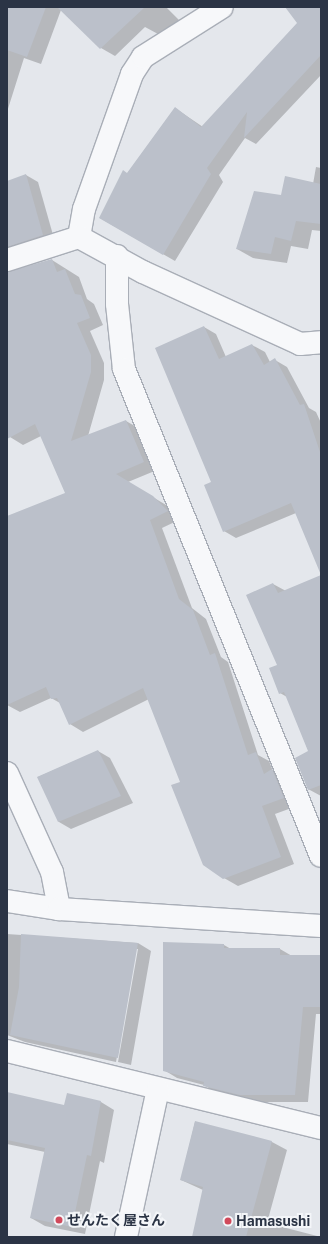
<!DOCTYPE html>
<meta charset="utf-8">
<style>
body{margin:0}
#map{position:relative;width:328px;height:1244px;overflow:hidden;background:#e4e7ec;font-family:"Public Sans","Noto Sans JP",sans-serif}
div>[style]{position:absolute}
.shadow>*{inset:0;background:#0003}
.building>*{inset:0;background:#bbc0ca}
.roads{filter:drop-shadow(1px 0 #a9aeb7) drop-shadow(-1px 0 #a9aeb7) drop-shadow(0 1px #a9aeb7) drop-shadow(0 -1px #a9aeb7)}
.minor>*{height:22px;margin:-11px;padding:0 11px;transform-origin:11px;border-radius:11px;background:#f7f8fa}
.dots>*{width:11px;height:11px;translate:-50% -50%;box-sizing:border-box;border:2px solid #f4f6f9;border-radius:50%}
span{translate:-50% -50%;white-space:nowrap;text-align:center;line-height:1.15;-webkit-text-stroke:4px #f4f6f9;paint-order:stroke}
.poi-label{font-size:14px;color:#2b3445;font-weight:700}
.left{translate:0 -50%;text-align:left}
.frame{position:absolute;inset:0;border:8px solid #2b3445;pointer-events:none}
</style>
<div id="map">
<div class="shadow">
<i style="clip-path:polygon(7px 7px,166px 7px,181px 22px,158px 34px,145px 27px,115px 56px,101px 48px,61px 10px,41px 64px,24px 58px,7px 112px)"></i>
<i style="clip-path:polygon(286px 7px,321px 7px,321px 75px,256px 144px,245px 138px,219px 175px,223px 182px,175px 261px,100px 218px,127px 174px,175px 108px,203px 127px,298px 23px)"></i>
<i style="clip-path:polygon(316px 167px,321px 168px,321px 231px,312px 230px,308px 249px,291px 246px,287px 263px,253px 258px,237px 249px,282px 196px,313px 184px)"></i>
<i style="clip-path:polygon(26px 175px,38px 182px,55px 242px,7px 251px,7px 182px)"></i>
<i style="clip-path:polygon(52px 260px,79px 277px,87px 299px,94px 304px,103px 325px,90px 331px,104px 363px,104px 380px,88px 436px,126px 421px,140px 429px,157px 470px,128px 482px,166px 505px,181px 519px,162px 528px,192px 608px,206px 619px,221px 657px,228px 662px,258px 755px,269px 761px,273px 771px,286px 778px,297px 806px,275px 814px,294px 864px,238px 886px,224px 878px,181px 782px,149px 699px,83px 732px,70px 724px,60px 703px,51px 698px,20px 712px,7px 705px,7px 518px,67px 494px,41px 436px,23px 445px,10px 437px,7px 431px,7px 278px)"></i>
<i style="clip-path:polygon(204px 327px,216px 334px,226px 357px,252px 345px,265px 352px,270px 362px,275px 360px,287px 367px,309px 408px,316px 412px,321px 423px,321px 572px,296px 513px,236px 538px,224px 531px,213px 482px)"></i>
<i style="clip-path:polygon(321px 576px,321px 796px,308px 789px,309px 752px,287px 697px,280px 693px,273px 584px,286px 591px)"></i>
<i style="clip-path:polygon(98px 751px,110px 758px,133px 803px,71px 829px,59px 822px,38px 777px)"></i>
<i style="clip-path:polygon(7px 934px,138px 943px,151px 951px,131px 1065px,118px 1062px,138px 949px,136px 949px,116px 1062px,25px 1042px,7px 1035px)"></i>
<i style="clip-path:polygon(224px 945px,231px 949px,280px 949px,292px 956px,321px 956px,321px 1014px,316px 1014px,308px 1102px,254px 1102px,217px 1093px,204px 1085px,177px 1078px,164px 1070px)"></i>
<i style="clip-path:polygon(7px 1093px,65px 1106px,101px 1102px,114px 1110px,104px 1163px,100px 1161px,85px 1234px,45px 1226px,31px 1218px,45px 1152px,7px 1144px)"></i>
<i style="clip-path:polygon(195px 1122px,272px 1142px,287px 1150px,267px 1223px,321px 1237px,194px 1237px,203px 1190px,181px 1180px)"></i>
</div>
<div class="building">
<i style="clip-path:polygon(7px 7px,46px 7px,27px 57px,7px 50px)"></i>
<i style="clip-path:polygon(57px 7px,145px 7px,100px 49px)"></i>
<i style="clip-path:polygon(285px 7px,321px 7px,321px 55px,244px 138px,247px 112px,207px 168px,211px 174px,163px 255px,99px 218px,123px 170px,127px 173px,175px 107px,201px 127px,297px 23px)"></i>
<i style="clip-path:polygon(26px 174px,43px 235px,7px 247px,7px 181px)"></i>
<i style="clip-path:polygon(285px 176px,321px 184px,321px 224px,296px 221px,291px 241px,275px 237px,271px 254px,236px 249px,254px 191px,281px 195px)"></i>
<i style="clip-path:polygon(52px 259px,57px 272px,65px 269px,75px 294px,81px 295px,90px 318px,77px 323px,91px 355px,91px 372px,71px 441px,126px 420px,144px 462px,116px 474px,153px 496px,168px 511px,150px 520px,179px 599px,193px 610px,210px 655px,215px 653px,248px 755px,256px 752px,264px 774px,272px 769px,284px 798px,262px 806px,281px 857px,223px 879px,203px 865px,171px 785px,180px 782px,143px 688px,69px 725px,57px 698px,51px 699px,46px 687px,7px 705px,7px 516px,65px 493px,35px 424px,7px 439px,7px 272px)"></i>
<i style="clip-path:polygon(204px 326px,219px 359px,252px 344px,264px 365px,275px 358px,300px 405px,304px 404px,321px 455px,321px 575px,291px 503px,223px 532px,204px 485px,211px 482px,155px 348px)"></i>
<i style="clip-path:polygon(321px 575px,321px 785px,308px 790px,295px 758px,308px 751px,284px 692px,279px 694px,269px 668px,277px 665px,246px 595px,273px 583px,278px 593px)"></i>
<i style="clip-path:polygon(98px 750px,121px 796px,58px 822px,37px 777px)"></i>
<i style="clip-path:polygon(21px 934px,138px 943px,118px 1058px,10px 1035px,19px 987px)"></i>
<i style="clip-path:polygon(163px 942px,224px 944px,224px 948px,280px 948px,280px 955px,321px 955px,321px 1007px,303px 1007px,295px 1095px,240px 1095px,203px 1086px,204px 1082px,163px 1071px)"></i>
<i style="clip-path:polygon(7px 1092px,64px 1105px,67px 1093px,101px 1101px,91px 1156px,87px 1155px,72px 1227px,30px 1218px,45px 1148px,7px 1140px)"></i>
<i style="clip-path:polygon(195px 1121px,272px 1141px,246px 1237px,192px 1237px,203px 1187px,180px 1180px)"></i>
</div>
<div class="roads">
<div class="minor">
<i style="left:79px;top:237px;width:28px;rotate:-80deg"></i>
<i style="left:84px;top:209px;width:143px;rotate:-70.4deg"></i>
<i style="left:132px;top:74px;width:20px;rotate:-57deg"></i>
<i style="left:143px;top:57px;width:93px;rotate:-32.3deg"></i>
<i style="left:117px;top:256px;width:48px;rotate:90deg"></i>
<i style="left:117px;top:304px;width:65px;rotate:83.9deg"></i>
<i style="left:124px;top:369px;width:525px;rotate:67.98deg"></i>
<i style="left:7px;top:260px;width:76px;rotate:-17.7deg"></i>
<i style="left:79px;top:237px;width:73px;rotate:28.7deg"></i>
<i style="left:143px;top:272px;width:173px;rotate:24.6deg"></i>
<i style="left:300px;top:344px;width:21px;rotate:-5deg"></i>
<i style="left:7px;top:773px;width:109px;rotate:65.6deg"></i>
<i style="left:52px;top:872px;width:38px;rotate:79deg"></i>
<i style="left:7px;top:901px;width:53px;rotate:8.7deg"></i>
<i style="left:59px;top:909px;width:263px;rotate:3.7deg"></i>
<i style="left:7px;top:1051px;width:323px;rotate:13.8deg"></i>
<i style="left:126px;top:1237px;width:151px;rotate:-77.8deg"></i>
</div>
</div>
<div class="dots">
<i style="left:59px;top:1220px;background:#d1495b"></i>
<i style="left:228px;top:1221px;background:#d1495b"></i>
</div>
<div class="poi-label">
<span class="left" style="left:67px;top:1220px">せんたく屋さん</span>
<span class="left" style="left:236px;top:1221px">Hamasushi</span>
</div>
<div class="frame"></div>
</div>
